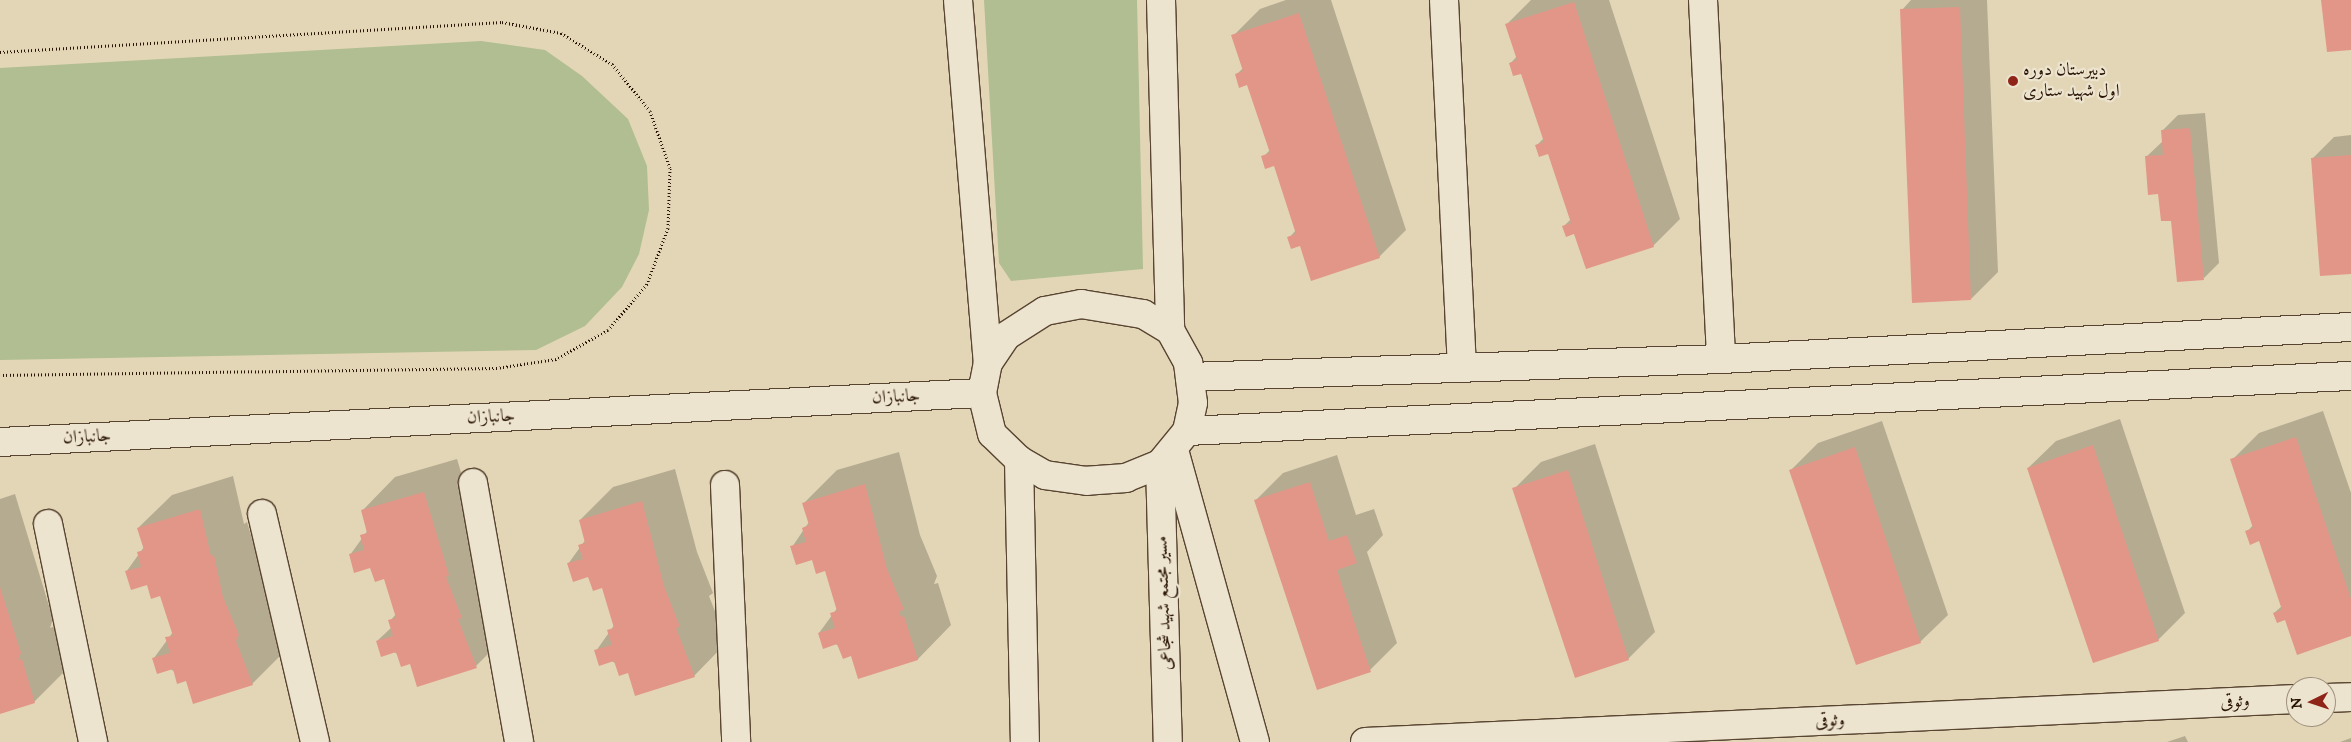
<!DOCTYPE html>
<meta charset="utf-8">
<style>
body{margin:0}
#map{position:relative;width:2351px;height:742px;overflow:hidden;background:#e3d6b6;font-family:"IM FELL DW Pica",Amiri,serif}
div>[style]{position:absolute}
.green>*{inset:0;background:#b0be91}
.shadow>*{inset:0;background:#0003}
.building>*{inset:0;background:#e29688}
.path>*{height:3px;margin-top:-1.5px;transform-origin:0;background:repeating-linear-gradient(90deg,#2a1505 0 1px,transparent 0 3.5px)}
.roads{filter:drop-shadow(1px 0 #584531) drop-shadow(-1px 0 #584531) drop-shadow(0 1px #584531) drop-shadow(0 -1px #584531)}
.minor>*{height:28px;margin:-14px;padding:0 14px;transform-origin:14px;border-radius:14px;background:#ede4d0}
.dots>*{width:14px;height:14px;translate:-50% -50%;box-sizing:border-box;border:2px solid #ede4d0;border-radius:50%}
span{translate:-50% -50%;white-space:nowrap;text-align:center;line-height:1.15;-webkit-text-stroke:4.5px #ede4d0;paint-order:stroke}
.poi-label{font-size:18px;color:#2a1505}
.left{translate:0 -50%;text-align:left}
.street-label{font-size:18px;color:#2a1505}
.north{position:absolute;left:2286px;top:677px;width:50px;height:50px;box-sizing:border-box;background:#ede4d0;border:1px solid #9f917f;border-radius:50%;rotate:266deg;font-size:14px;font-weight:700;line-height:20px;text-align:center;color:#2a1505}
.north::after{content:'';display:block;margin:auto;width:18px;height:22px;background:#8f2418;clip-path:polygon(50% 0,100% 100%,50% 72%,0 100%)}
</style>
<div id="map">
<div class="green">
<i style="clip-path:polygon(984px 0,1137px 0,1143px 269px,1011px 281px,999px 263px)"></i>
<i style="clip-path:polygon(481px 41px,545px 50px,582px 76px,628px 119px,647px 166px,649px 210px,639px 254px,622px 287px,585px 326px,536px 350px,0 360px,0 68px)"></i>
</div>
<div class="shadow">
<i style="clip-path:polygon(1286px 0,1331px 0,1406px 230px,1379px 257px,1301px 244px,1289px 238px,1296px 230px,1275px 164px,1263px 157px,1270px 150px,1248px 83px,1236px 75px,1243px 68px,1233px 36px,1260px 9px)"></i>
<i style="clip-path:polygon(1531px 0,1609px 0,1680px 219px,1653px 246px,1564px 226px,1571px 219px,1549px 152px,1537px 145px,1544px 138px,1522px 72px,1510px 64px,1517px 56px,1507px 24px)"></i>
<i style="clip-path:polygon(1911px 0,1987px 0,1998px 272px,1971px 299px,1902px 10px)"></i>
<i style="clip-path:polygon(2205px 113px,2219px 263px,2204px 278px,2146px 157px,2163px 141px,2162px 131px,2178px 115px)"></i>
<i style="clip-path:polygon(2351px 135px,2351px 272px,2312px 159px,2334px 137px)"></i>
<i style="clip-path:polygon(2323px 411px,2351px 493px,2351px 635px,2274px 613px,2282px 606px,2260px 539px,2247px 532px,2253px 525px,2232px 460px,2259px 433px)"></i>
<i style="clip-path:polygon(2120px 419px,2185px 613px,2158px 640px,2028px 468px,2056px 441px)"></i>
<i style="clip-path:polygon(1882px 421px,1948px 615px,1920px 642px,1791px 470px,1818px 443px)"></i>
<i style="clip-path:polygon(1595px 444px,1655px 632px,1628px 659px,1514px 489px,1541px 462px)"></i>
<i style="clip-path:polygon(899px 452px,920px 535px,937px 576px,934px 584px,938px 583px,951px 625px,918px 659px,859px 677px,852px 655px,819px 633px,838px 607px,826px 569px,792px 547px,809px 522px,804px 503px,837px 470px)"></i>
<i style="clip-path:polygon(1337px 455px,1356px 515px,1374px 509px,1383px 535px,1367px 552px,1397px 643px,1370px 670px,1256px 500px,1283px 473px)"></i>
<i style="clip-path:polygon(457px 459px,509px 633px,476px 666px,411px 663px,377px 641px,392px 627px,390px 621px,396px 614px,385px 577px,350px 555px,368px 530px,362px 511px,395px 477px)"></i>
<i style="clip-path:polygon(675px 469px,697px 552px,713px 593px,709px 596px,727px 642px,694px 676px,629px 672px,596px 651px,615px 624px,603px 587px,568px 564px,586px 539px,580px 520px,613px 487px)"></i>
<i style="clip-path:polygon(233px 476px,244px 524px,247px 522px,271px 601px,269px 607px,286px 650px,252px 684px,187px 680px,154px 658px,173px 632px,161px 594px,126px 572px,144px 547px,138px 528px,172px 495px)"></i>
<i style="clip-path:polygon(15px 494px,53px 619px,50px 628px,55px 626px,68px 668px,34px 702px,0 713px,0 499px)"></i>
<i style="clip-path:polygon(2185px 736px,2188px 742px,2167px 742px)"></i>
<i style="clip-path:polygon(2351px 738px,2351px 742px,2340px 742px)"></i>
</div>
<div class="building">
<i style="clip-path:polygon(2321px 0,2351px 0,2351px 50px,2327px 52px)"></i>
<i style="clip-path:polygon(1574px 2px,1654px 247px,1586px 269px,1574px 234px,1566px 237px,1562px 226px,1571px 223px,1548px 154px,1539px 157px,1535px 145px,1544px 142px,1521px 74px,1513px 76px,1509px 63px,1517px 60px,1505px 24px)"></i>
<i style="clip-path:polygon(1960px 7px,1971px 300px,1912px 303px,1900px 9px)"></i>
<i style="clip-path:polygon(1299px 13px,1380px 258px,1311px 281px,1300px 246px,1291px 249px,1287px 237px,1296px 234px,1274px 166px,1265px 169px,1261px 156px,1270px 153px,1247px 85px,1239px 88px,1235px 74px,1243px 71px,1231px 35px)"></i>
<i style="clip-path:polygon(2190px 128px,2204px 280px,2177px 282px,2171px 221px,2161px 221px,2158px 194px,2148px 195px,2145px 156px,2163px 155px,2161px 130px)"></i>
<i style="clip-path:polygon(2351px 155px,2351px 274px,2320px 276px,2311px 158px)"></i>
<i style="clip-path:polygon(2296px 437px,2351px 599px,2351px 636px,2297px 655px,2285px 620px,2277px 623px,2273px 613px,2282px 610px,2259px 541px,2250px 545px,2245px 531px,2253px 528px,2230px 459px)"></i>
<i style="clip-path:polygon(2093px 445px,2159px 641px,2093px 663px,2027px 468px)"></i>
<i style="clip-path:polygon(1855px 447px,1921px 643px,1856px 665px,1789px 470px)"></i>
<i style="clip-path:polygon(1568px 470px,1629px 660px,1575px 678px,1512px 488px)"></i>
<i style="clip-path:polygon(1310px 482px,1329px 541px,1347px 535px,1357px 563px,1337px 570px,1371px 672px,1317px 690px,1254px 500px)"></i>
<i style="clip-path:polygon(865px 484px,887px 569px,904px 610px,899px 611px,901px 617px,904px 616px,918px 660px,858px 679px,851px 656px,843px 659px,837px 644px,823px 649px,818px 633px,835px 628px,830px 613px,837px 611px,825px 571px,816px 574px,812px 560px,796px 565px,790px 546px,806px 542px,802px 528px,809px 525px,802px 503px)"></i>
<i style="clip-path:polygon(424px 492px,449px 575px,446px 577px,462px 618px,458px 619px,477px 668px,417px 687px,410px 664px,401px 667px,396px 652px,381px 657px,376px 641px,393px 636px,388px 620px,396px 618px,384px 579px,375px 582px,370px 568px,354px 573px,349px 554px,364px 550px,360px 535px,367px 533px,361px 510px)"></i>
<i style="clip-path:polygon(642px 501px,664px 586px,680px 627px,676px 628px,695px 677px,635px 696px,628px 673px,619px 676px,614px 661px,599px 666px,594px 650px,612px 645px,607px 630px,614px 628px,602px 588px,593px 591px,588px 577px,573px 582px,567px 563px,583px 559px,578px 545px,585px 543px,579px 520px)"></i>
<i style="clip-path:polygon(200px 509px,211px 556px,214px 555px,223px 597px,239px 635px,236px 641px,253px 685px,193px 704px,186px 681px,177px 684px,173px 669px,157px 674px,152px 658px,170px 653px,165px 637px,173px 636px,160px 596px,151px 599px,147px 585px,131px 590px,125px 571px,141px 567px,137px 552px,144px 550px,137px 528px)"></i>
<i style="clip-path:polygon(0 587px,21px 653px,18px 660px,22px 659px,35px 703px,0 714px)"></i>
</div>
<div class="path">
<i style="left:0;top:52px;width:503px;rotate:-3.42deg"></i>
<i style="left:502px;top:22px;width:60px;rotate:10.6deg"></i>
<i style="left:561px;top:33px;width:60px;rotate:31.3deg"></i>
<i style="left:612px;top:64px;width:60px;rotate:51deg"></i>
<i style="left:650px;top:111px;width:60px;rotate:70.7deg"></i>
<i style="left:670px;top:168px;width:60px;rotate:91.9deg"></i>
<i style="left:668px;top:228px;width:60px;rotate:110.6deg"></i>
<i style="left:647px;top:284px;width:60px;rotate:130.3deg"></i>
<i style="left:608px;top:330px;width:60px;rotate:150.9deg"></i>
<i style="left:556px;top:359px;width:60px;rotate:171.3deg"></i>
<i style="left:497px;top:368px;width:497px;rotate:179.2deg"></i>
</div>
<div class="roads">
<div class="minor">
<i style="left:958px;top:0;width:364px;rotate:85.3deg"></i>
<i style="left:1161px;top:0;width:330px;rotate:88.4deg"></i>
<i style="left:1444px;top:0;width:368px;rotate:87.2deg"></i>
<i style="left:1703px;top:0;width:359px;rotate:87.1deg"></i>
<i style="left:1081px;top:304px;width:63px;rotate:9.2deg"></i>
<i style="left:1143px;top:314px;width:31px;rotate:31deg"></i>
<i style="left:1170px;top:330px;width:38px;rotate:61deg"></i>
<i style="left:1188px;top:363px;width:40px;rotate:82.9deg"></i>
<i style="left:1193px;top:403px;width:29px;rotate:102deg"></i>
<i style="left:1187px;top:431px;width:43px;rotate:129.3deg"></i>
<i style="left:1160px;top:464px;width:37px;rotate:158deg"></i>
<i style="left:1126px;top:478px;width:39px;rotate:176deg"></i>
<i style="left:1087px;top:481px;width:42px;rotate:-171.9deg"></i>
<i style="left:1045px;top:475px;width:30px;rotate:-150deg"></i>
<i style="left:1019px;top:460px;width:37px;rotate:-136deg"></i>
<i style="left:992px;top:434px;width:42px;rotate:-103.7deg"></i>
<i style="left:982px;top:393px;width:31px;rotate:-79deg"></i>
<i style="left:988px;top:363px;width:32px;rotate:-56deg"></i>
<i style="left:1006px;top:336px;width:46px;rotate:-32.7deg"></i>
<i style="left:1045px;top:311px;width:37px;rotate:-11deg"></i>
<i style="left:1190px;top:377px;width:531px;rotate:-1.94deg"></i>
<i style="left:1721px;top:359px;width:631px;rotate:-2.91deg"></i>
<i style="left:1187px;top:431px;width:1165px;rotate:-2.71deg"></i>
<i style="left:0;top:442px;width:983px;rotate:-2.86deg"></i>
<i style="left:1174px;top:450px;width:303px;rotate:74.5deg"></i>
<i style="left:1019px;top:460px;width:282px;rotate:88.8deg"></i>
<i style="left:1160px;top:464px;width:278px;rotate:88.4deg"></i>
<i style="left:473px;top:483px;width:263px;rotate:79.9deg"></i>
<i style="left:725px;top:485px;width:257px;rotate:87.5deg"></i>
<i style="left:262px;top:514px;width:234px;rotate:76.9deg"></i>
<i style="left:48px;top:524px;width:223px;rotate:78.3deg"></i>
<i style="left:2326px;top:698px;width:25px;rotate:-2deg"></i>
<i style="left:1365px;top:742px;width:932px;rotate:-2.64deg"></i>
</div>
</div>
<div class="dots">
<i style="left:2013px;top:81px;background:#8f2418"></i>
</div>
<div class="poi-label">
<span class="left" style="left:2023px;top:81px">دبیرستان دوره<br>اول شهید ستاری</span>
</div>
<div class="street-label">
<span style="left:896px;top:397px;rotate:-3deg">جانبازان</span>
<span style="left:491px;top:417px;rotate:-3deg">جانبازان</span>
<span style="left:87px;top:437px;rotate:-3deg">جانبازان</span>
<span style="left:1164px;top:603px;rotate:-92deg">مسیر مجتمع شهید شجاعی</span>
<span style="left:2235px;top:702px;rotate:-3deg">وثوقی</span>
<span style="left:1830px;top:721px;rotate:-3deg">وثوقی</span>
</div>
<div class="north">N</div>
</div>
